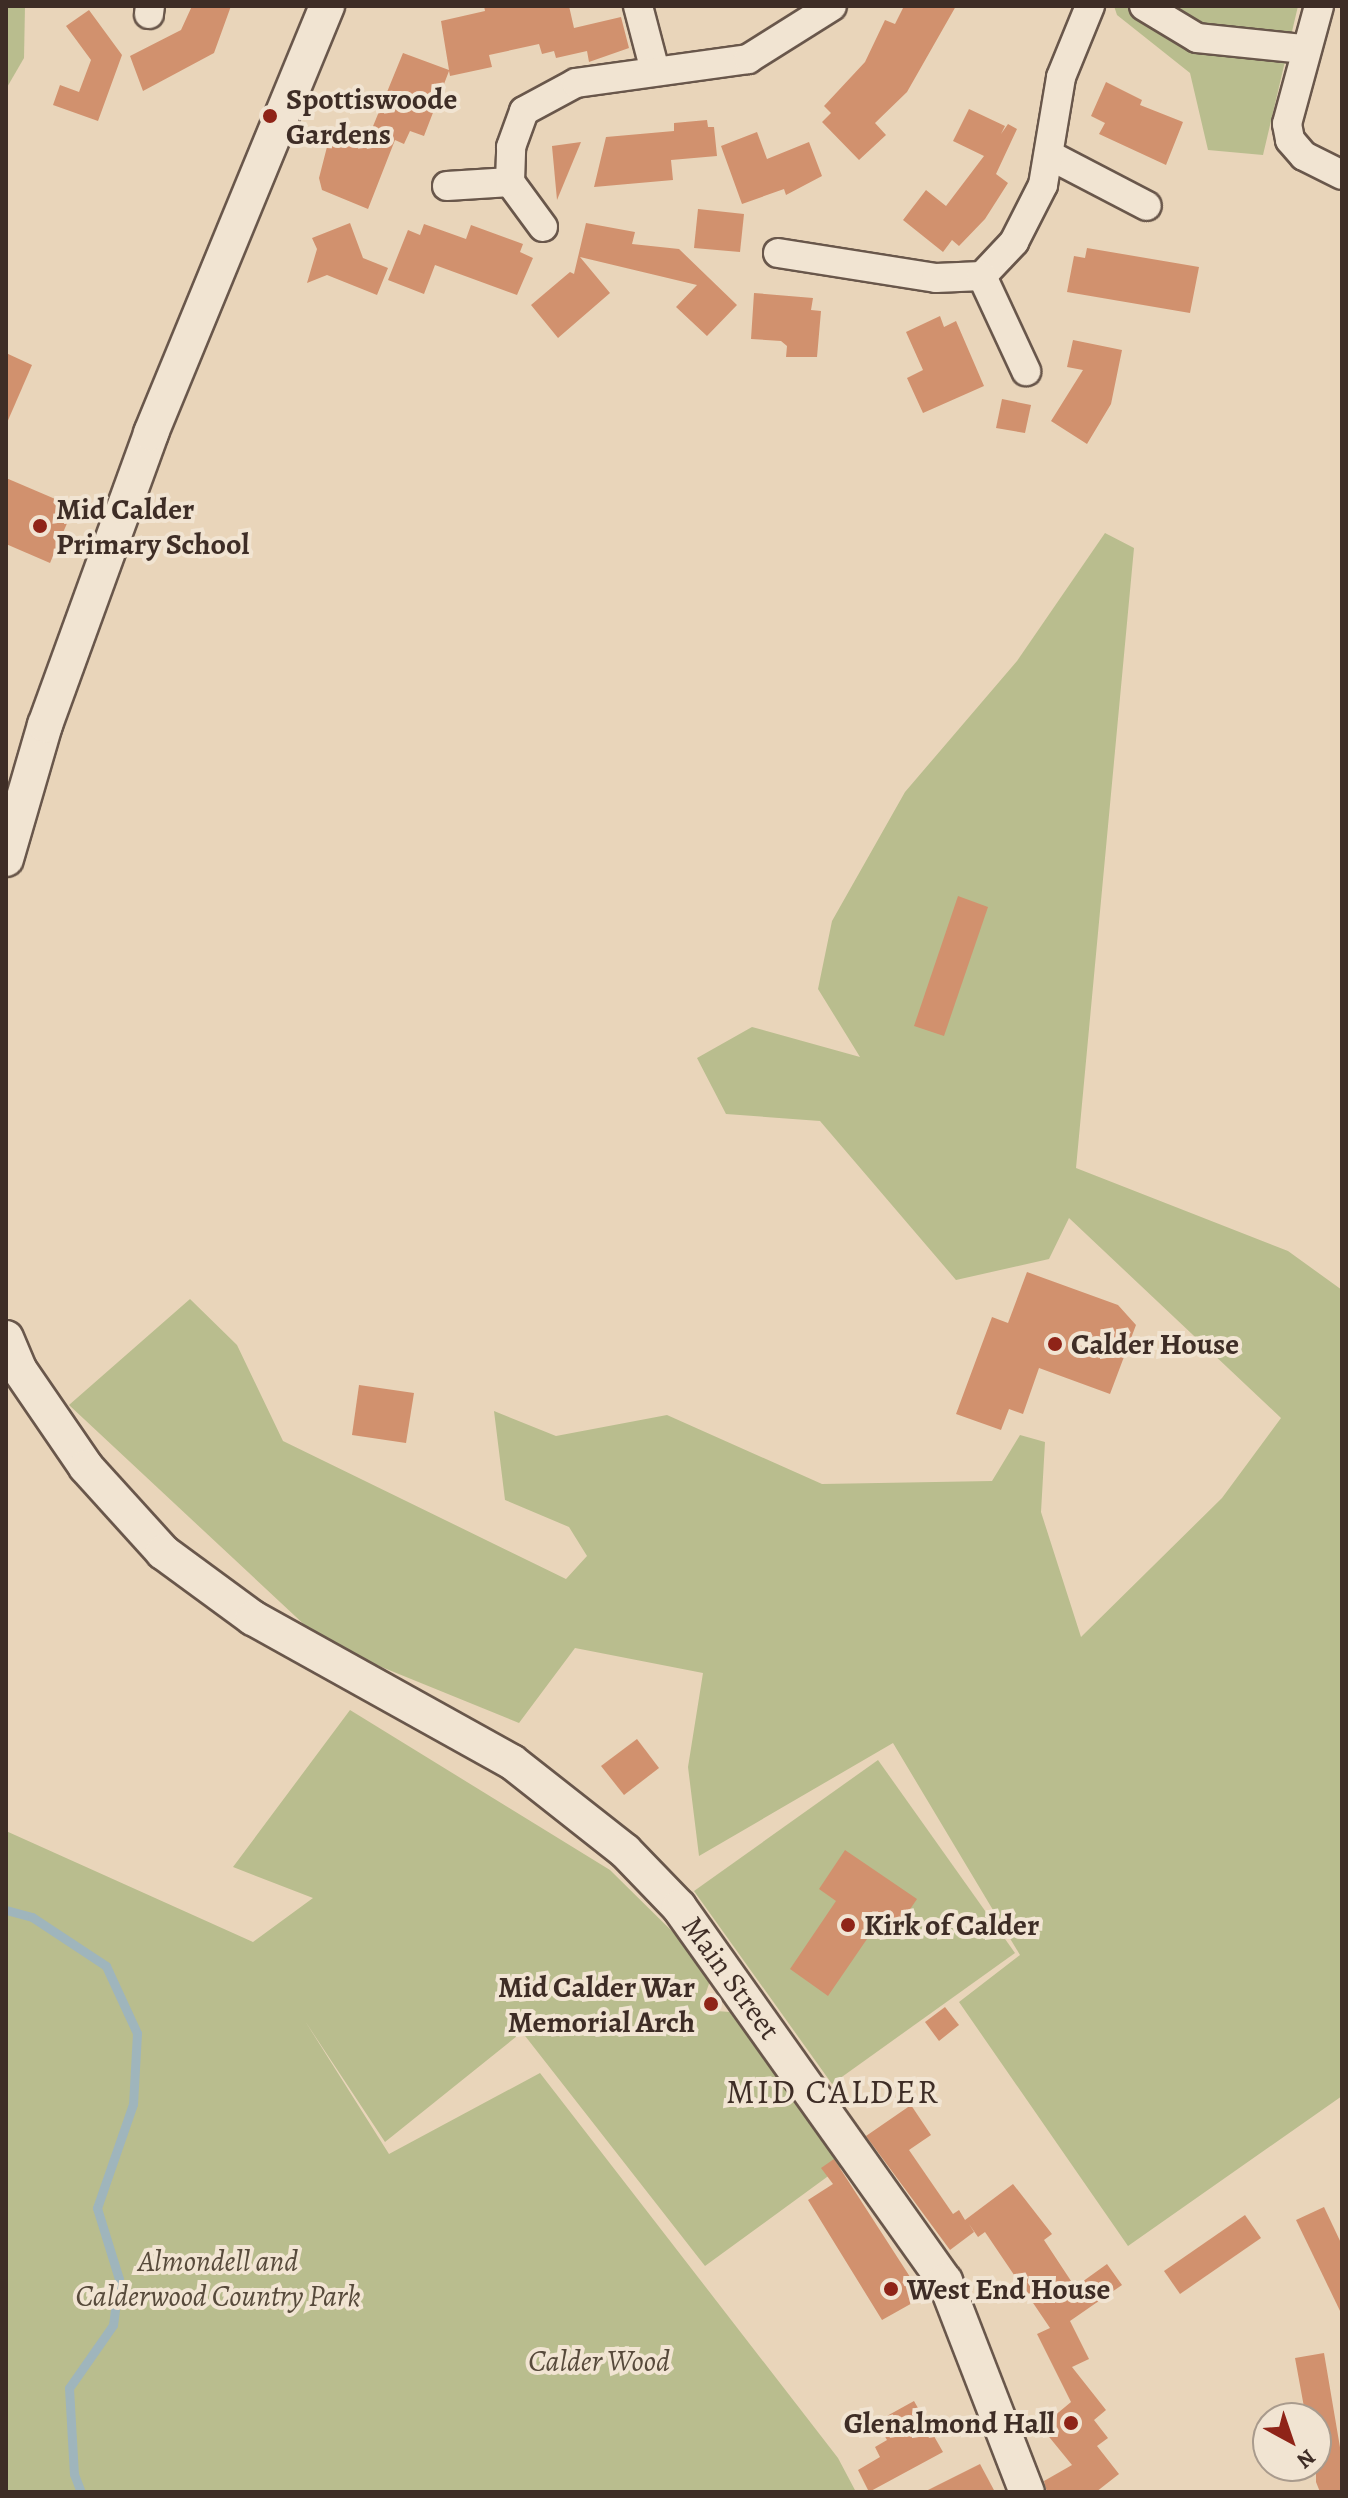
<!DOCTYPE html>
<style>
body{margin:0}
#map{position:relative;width:1348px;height:2498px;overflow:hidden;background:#e9d5ba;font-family:Alegreya,serif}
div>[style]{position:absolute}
.green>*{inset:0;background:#b9bd8e}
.stream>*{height:9px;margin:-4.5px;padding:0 4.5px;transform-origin:4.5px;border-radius:4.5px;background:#9fb5bc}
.building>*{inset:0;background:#d1916e}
.roads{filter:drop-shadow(2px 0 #69574b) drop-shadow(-2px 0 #69574b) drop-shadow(0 2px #69574b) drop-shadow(0 -2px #69574b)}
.minor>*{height:28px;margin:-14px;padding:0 14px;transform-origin:14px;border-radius:14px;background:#f1e4d2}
.tertiary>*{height:34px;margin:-17px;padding:0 17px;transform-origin:17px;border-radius:17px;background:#f1e4d2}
.dots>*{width:22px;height:22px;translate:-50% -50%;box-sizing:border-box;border:4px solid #f1e4d2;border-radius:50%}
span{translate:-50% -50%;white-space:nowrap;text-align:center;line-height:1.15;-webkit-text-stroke:8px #f1e4d2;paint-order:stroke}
.poi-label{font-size:30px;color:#3e2d26;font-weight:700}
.left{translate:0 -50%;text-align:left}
.right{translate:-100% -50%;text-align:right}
.street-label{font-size:30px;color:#3e2d26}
.park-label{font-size:30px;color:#574a3b;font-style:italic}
.quarter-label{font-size:34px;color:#3e2d26;letter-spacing:2px}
.frame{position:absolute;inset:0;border:8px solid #3e2d26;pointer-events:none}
.north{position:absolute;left:1252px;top:2402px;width:80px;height:80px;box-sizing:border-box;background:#f1e4d2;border:2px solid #a99b8d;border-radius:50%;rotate:140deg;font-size:22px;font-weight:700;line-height:32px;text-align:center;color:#3e2d26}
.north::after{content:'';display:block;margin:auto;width:28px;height:36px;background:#8f2418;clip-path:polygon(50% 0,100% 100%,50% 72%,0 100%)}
</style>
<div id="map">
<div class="green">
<i style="clip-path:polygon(6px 6px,25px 6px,24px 58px,6px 89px)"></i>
<i style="clip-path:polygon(1114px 6px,1298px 6px,1263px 155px,1208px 150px,1190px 73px,1117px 15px)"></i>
<i style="clip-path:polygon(1105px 533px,1134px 548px,1076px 1168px,1288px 1251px,1342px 1290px,1342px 2096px,1128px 2246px,959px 2002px,1020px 1955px,893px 1743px,699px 1856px,688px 1767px,703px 1673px,575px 1648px,519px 1723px,325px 1644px,69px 1405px,190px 1299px,237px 1345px,283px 1441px,566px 1579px,587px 1556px,569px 1527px,505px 1500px,494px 1411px,556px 1436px,667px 1415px,822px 1484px,992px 1481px,1020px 1435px,1045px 1442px,1041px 1512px,1081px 1637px,1222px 1498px,1281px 1418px,1069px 1218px,1049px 1259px,956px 1280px,820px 1121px,726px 1114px,697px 1058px,752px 1027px,860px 1057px,818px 989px,832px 921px,905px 792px,1017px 661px)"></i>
<i style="clip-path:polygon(350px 1710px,610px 1870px,685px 1944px,710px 1981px,705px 1995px,711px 2004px,716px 2011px,730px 2012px,842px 2166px,705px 2266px,522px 2032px,385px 2142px,305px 2021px,389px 2154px,540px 2073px,838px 2458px,856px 2492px,6px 2492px,6px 1831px,253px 1942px,313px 1898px,233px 1867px)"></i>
<i style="clip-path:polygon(878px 1760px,1015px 1953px,832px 2084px,694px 1891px)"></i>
</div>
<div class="stream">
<i style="left:6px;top:1910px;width:27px;rotate:15deg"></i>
<i style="left:32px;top:1917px;width:89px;rotate:33.5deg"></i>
<i style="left:106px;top:1966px;width:74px;rotate:65.2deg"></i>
<i style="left:137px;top:2033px;width:71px;rotate:93.2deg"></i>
<i style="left:133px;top:2104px;width:110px;rotate:109.1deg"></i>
<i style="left:97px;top:2208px;width:74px;rotate:72.8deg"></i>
<i style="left:119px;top:2279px;width:46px;rotate:97.4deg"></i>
<i style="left:113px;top:2325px;width:77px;rotate:124.9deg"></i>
<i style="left:69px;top:2388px;width:86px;rotate:86.7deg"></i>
<i style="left:74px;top:2474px;width:19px;rotate:69deg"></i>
</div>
<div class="building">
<i style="clip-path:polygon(192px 6px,231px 6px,214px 53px,143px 91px,130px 56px,181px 30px)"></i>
<i style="clip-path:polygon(484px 6px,569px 6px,574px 28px,621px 17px,629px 48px,589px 62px,587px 51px,556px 58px,554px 51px,542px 54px,539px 44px,489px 55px,492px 67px,450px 76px,449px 71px,424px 136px,410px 131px,404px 144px,395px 140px,368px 209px,322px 190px,319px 178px,328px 143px,355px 131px,369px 136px,403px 53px,449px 70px,441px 21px,485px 11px)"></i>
<i style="clip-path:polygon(904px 6px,956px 6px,907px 92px,875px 123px,886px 135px,859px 160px,822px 122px,831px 113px,824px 106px,865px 62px,885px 20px,895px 24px)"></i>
<i style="clip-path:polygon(89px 10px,122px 55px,98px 121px,53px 105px,60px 85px,79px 92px,91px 60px,66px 26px)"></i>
<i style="clip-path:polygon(1106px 82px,1142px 100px,1140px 105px,1183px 122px,1166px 165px,1099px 134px,1105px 123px,1091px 116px)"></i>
<i style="clip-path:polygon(969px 109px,1005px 126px,1001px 134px,1008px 124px,1017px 129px,996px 174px,1008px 183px,985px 219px,959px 246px,952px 240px,943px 252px,903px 220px,926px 190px,946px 206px,984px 156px,953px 141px)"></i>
<i style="clip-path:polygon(707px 120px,708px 127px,714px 127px,717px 156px,671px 160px,673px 180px,594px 187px,606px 137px,674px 131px,674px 123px)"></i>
<i style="clip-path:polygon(757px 132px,767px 159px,809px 142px,822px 176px,786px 195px,784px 189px,742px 204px,721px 146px)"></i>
<i style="clip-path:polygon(581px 142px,557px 200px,552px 146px)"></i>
<i style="clip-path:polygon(698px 209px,744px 214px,740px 252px,694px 248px)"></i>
<i style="clip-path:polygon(350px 223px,363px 258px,388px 268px,377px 295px,327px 275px,307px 283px,317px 249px,312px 238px)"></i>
<i style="clip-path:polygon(586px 223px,635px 232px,632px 244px,679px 249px,737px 305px,707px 336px,676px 307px,697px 285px,580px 257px,610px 293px,558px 338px,531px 305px,570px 272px,574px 274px)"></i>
<i style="clip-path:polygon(424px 224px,466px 239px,471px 225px,523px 244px,520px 252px,533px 258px,517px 295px,435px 265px,424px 294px,388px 280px,408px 230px,420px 235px)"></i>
<i style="clip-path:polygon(1087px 248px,1199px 267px,1190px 313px,1067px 292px,1074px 256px,1085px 258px)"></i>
<i style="clip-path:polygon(754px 293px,813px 298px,811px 310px,821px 311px,817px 357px,786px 357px,787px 346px,781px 341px,751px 339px)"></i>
<i style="clip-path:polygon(940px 316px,944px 327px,956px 321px,984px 386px,923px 413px,907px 378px,923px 370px,906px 332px)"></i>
<i style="clip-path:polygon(1073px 340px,1122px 350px,1111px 404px,1087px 444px,1051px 421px,1083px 370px,1067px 367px)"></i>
<i style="clip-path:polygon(6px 353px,32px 365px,6px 425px)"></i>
<i style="clip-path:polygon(1002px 399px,1031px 405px,1025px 433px,996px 428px)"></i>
<i style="clip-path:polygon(6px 478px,74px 507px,50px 563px,6px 544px)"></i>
<i style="clip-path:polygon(958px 896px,988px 907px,944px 1036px,914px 1026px)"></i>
<i style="clip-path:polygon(1027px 1272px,1118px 1305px,1136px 1325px,1110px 1394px,1039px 1368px,1023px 1414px,1009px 1409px,1001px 1430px,956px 1414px,992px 1317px,1008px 1323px)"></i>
<i style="clip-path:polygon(359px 1385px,414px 1393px,406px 1443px,352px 1435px)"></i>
<i style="clip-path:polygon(637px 1739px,659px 1768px,624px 1795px,601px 1766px)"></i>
<i style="clip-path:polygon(845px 1850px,917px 1899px,896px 1930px,880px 1920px,828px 1996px,790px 1969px,836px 1901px,819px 1889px)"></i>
<i style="clip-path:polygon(945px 2007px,959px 2025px,939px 2041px,925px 2022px)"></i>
<i style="clip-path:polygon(911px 2105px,931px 2135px,909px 2150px,953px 2214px,959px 2210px,965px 2220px,1013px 2184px,1052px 2234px,1044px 2240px,1075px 2287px,1107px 2264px,1122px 2285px,1070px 2321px,1089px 2359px,1072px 2367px,1106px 2410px,1094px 2420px,1108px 2438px,1097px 2446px,1119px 2474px,1096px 2492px,1047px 2492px,1044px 2481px,1072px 2465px,1041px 2427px,1071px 2402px,1037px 2334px,1050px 2328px,985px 2232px,978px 2237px,969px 2224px,974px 2232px,950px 2250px,866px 2136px)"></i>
<i style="clip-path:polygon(834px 2159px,923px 2297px,882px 2320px,808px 2200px,833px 2184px,821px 2168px)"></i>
<i style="clip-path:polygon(1324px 2207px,1342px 2245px,1342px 2315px,1296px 2220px)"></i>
<i style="clip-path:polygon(1245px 2215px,1261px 2238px,1180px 2294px,1164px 2271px)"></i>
<i style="clip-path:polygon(1324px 2353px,1342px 2459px,1342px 2492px,1320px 2492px,1316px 2482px,1316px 2418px,1306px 2418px,1295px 2358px)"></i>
<i style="clip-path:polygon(914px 2401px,943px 2452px,869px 2492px,858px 2470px,880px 2457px,875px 2447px,887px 2440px,876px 2422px)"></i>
<i style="clip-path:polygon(980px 2464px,995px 2492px,924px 2492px)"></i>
</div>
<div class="roads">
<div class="minor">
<i style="left:638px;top:6px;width:67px;rotate:75.3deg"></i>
<i style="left:1144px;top:6px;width:62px;rotate:31.1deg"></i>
<i style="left:1197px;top:38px;width:108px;rotate:5.9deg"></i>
<i style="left:1319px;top:6px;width:122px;rotate:105.2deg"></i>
<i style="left:1287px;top:124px;width:16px;rotate:79deg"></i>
<i style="left:1290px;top:140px;width:21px;rotate:49deg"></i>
<i style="left:1304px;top:156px;width:42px;rotate:26.6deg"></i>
<i style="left:149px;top:14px;width:8px;rotate:-83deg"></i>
<i style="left:1049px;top:155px;width:110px;rotate:27.5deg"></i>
<i style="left:447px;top:186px;width:63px;rotate:-3.6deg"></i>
<i style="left:543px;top:227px;width:56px;rotate:-126.3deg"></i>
<i style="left:510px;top:182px;width:35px;rotate:-88deg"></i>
<i style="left:511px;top:147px;width:38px;rotate:-70deg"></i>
<i style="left:524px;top:111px;width:59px;rotate:-28.3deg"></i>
<i style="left:576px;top:83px;width:174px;rotate:-7.9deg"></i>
<i style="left:748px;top:59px;width:99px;rotate:-32.2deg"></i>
<i style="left:778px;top:253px;width:160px;rotate:9deg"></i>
<i style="left:936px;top:278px;width:46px;rotate:-2.5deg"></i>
<i style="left:982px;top:276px;width:47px;rotate:-46.7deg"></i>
<i style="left:1014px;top:242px;width:64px;rotate:-63deg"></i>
<i style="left:1043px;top:185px;width:109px;rotate:-80.5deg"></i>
<i style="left:1061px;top:77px;width:77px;rotate:-67.8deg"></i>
<i style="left:982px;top:276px;width:105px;rotate:65.1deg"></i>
</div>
<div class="tertiary">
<i style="left:6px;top:859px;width:140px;rotate:-73.8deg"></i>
<i style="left:45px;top:725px;width:311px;rotate:-70deg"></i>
<i style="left:151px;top:433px;width:462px;rotate:-67.6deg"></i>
<i style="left:6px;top:1338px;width:34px;rotate:67deg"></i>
<i style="left:19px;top:1369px;width:119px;rotate:55.6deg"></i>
<i style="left:86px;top:1467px;width:115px;rotate:47.8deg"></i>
<i style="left:163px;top:1552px;width:112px;rotate:36.3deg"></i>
<i style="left:253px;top:1618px;width:296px;rotate:29.1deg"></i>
<i style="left:512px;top:1762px;width:144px;rotate:38.2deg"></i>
<i style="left:625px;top:1851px;width:78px;rotate:46deg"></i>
<i style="left:679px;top:1907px;width:459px;rotate:54.6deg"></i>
<i style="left:945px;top:2281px;width:226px;rotate:68.8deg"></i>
</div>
</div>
<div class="dots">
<i style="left:270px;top:116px;background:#8f2418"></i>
<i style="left:40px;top:526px;background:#8f2418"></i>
<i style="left:1055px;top:1344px;background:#8f2418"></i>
<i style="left:848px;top:1925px;background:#8f2418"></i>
<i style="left:711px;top:2004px;background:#8f2418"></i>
<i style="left:891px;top:2289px;background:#8f2418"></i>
<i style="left:1071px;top:2423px;background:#8f2418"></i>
</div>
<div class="poi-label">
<span class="left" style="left:286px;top:116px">Spottiswoode<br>Gardens</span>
<span class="left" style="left:56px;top:526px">Mid Calder<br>Primary School</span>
<span class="left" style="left:1071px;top:1344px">Calder House</span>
<span class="left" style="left:864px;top:1925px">Kirk of Calder</span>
<span class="right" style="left:695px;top:2004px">Mid Calder War<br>Memorial Arch</span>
<span class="left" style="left:907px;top:2289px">West End House</span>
<span class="right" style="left:1055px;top:2423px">Glenalmond Hall</span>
</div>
<div class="street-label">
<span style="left:731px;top:1978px;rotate:54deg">Main Street</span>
</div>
<div class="park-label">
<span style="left:218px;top:2278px">Almondell and<br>Calderwood Country Park</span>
<span style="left:599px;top:2361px">Calder Wood</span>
</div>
<div class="quarter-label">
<span style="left:833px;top:2092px">MID CALDER</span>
</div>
<div class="frame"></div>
<div class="north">N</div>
</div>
